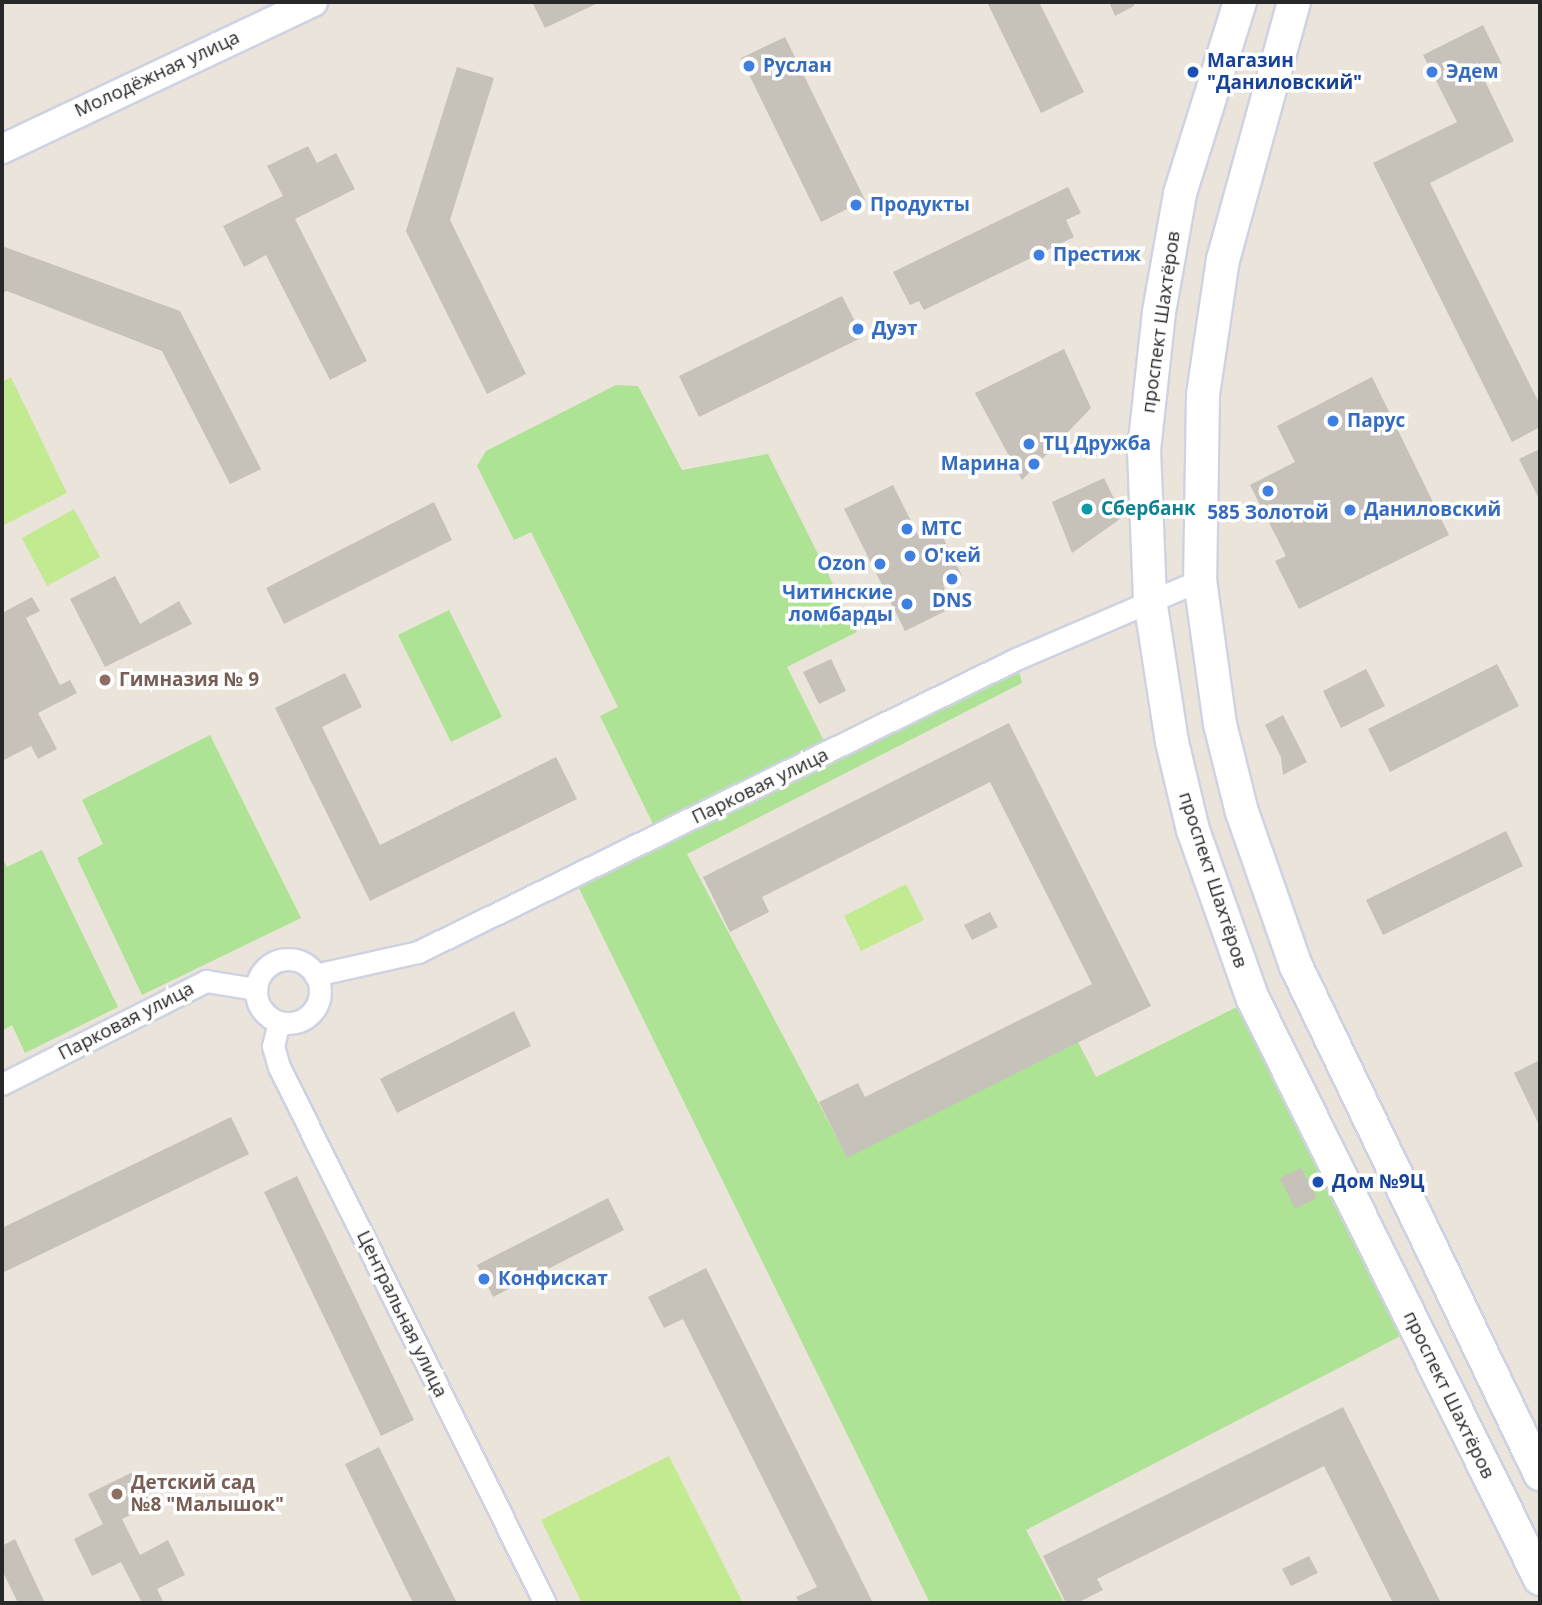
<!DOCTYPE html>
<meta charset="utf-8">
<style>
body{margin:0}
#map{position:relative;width:1542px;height:1605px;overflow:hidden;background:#ebe4da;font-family:"Open Sans",sans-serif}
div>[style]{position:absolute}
.green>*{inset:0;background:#aee295}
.pitch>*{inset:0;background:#c2ea91}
.building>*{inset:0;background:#c6c1b9}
.roads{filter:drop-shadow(2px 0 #cfd2e2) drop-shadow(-2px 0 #cfd2e2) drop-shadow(0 2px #cfd2e2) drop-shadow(0 -2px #cfd2e2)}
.minor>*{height:21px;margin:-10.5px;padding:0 10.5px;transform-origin:10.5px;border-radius:10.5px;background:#fff}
.minor>.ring{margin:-10.5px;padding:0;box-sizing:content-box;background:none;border:21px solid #fff;border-radius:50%}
.tertiary>*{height:28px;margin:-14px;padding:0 14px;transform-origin:14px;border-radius:14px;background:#fff}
.secondary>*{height:32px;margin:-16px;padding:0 16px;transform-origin:16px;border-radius:16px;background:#fff}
.dots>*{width:19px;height:19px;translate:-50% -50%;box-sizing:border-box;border:4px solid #fff;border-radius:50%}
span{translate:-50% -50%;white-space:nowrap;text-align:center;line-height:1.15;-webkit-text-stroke:7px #fff;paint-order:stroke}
.transit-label{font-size:19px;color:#164399;font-weight:700}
.left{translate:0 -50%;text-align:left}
.shop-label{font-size:19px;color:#366cbe;font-weight:700}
.right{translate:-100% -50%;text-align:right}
.street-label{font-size:19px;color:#282828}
.culture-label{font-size:19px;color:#0d838f;font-weight:700}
.education-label{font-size:19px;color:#785e54;font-weight:700}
.frame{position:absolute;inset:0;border:4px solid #282828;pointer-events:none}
</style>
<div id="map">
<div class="green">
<i style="clip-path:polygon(616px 385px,638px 386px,682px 470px,768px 454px,857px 632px,787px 667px,824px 741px,654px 826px,600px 716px,618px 707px,531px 532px,514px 540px,477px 466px,486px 451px)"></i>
<i style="clip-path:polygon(449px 610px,502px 717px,451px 742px,398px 635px)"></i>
<i style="clip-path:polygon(1016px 659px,1022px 683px,687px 854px,847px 1157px,1078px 1042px,1096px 1077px,1253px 999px,1416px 1328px,1026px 1530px,1064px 1603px,930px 1603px,573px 876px)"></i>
<i style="clip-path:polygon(210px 735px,301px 918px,142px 995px,77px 858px,103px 844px,82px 800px)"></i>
<i style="clip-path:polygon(42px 850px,118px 1007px,25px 1053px,12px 1025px,2px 1031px,2px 857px,7px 867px)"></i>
</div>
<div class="pitch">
<i style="clip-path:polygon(11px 377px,67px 493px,2px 526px,2px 382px)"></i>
<i style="clip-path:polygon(74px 509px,100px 557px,47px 586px,22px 538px)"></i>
<i style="clip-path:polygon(906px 884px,924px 920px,861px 951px,844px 916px)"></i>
<i style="clip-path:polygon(669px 1456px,743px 1603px,582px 1603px,541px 1520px)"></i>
</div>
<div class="building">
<i style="clip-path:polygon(532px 2px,600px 2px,545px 28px)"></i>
<i style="clip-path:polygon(987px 2px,1039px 2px,1084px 92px,1041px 113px)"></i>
<i style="clip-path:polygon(1109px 2px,1134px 2px,1134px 6px,1115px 16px)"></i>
<i style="clip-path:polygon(1483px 25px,1502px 64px,1482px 75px,1514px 141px,1430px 183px,1540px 405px,1540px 427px,1512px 442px,1373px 163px,1457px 122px,1423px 55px)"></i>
<i style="clip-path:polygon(785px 37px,865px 200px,821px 222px,741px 58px)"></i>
<i style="clip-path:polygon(457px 67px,494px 78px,450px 220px,526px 374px,487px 394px,406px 231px)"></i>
<i style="clip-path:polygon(308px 146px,317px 163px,336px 153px,355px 189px,295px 219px,367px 361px,330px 380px,266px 255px,244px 267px,223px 226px,283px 196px,267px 166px)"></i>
<i style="clip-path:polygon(1068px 187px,1081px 213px,1066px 220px,1074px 237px,924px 310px,919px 301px,910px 305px,893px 272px)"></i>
<i style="clip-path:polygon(2px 246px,180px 311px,261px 469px,230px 484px,162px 351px,7px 291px,2px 293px)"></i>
<i style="clip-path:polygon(842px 296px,863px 337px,699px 417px,679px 376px)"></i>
<i style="clip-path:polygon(1064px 349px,1091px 408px,1022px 480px,975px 393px)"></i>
<i style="clip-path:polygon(1372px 377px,1449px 535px,1299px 609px,1275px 561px,1286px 556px,1250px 485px,1295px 462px,1277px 426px)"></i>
<i style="clip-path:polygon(1540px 449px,1540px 501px,1519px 459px)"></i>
<i style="clip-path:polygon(1104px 478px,1123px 517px,1072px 553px,1052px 502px)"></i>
<i style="clip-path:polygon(893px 485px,919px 537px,938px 527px,962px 576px,943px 585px,954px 607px,905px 631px,844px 509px)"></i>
<i style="clip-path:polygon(434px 502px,452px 540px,284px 624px,266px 588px)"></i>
<i style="clip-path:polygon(115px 576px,140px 624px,179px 601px,192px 624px,105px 667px,70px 599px)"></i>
<i style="clip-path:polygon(32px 597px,40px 611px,26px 618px,60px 685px,70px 680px,77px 693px,38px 713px,57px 749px,38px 759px,31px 746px,2px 761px,2px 613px)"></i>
<i style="clip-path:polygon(831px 659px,846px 691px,819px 704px,803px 672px)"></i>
<i style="clip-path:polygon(1497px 664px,1519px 706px,1390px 772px,1368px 729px)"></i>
<i style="clip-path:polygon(1366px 669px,1385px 706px,1341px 728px,1323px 691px)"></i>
<i style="clip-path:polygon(345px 673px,362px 707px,322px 727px,380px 845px,556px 757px,577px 799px,370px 901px,275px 708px)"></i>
<i style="clip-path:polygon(1283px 715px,1307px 762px,1283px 775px,1281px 757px,1265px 725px)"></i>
<i style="clip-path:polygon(1009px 723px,1151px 1006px,847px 1158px,819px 1102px,858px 1083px,865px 1097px,1092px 984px,990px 782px,762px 897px,769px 912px,730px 932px,703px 877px)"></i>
<i style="clip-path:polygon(1506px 831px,1523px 866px,1383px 935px,1366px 900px)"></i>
<i style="clip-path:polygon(990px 912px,998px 927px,972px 940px,964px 925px)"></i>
<i style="clip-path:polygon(514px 1011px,531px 1046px,397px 1113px,380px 1079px)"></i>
<i style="clip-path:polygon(1540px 1060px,1540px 1127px,1514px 1073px)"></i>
<i style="clip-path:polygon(231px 1117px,249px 1154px,2px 1273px,2px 1228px)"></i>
<i style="clip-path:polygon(1301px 1168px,1317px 1198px,1295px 1209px,1280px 1178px)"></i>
<i style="clip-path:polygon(297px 1176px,414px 1420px,381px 1436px,264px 1192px)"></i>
<i style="clip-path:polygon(608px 1198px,624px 1230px,493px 1297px,477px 1265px)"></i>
<i style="clip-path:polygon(706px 1268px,873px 1603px,800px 1603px,796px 1597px,817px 1587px,683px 1319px,664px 1328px,648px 1297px)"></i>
<i style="clip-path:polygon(1343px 1407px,1441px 1603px,1393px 1603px,1324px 1466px,1097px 1579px,1103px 1590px,1077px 1603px,1066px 1603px,1043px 1556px)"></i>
<i style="clip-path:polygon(379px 1447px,457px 1603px,413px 1603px,345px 1464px)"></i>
<i style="clip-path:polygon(135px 1471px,152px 1505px,122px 1519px,140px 1555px,168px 1540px,185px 1575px,157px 1589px,164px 1603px,142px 1603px,121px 1562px,92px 1576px,74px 1539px,103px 1524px,88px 1494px)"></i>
<i style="clip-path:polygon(15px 1539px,45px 1603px,18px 1603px,2px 1570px,2px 1546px)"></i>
<i style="clip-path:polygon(1309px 1556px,1318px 1573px,1291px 1586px,1282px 1569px)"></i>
</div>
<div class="roads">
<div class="minor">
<i class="ring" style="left:256px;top:959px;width:43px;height:43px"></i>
<i style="left:315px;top:975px;width:106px;rotate:-12.6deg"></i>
<i style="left:418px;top:952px;width:666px;rotate:-26.1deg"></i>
<i style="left:1016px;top:659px;width:200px;rotate:-23.2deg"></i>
<i style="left:279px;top:1022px;width:25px;rotate:104deg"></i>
<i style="left:273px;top:1046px;width:22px;rotate:74deg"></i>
<i style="left:279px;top:1067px;width:598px;rotate:63.61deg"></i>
<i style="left:2px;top:1084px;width:229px;rotate:-26.8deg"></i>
<i style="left:206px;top:981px;width:51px;rotate:9.1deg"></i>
</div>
<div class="tertiary">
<i style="left:2px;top:149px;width:344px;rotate:-25.3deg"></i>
</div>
<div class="secondary">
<i style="left:1240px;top:2px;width:201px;rotate:107.4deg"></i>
<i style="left:1180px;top:194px;width:120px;rotate:100.1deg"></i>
<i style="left:1159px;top:312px;width:139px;rotate:96.2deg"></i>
<i style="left:1144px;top:450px;width:150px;rotate:87.7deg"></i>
<i style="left:1150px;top:600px;width:144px;rotate:81.2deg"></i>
<i style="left:1172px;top:742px;width:90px;rotate:76.6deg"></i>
<i style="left:1193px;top:830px;width:179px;rotate:70.5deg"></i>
<i style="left:1253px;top:999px;width:647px;rotate:63.67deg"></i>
<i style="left:1294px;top:2px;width:267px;rotate:105.4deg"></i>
<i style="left:1223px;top:259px;width:137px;rotate:98.4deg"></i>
<i style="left:1203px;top:395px;width:185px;rotate:90.9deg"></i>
<i style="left:1200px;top:580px;width:145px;rotate:82.1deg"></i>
<i style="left:1220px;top:724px;width:91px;rotate:76deg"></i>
<i style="left:1242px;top:812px;width:163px;rotate:70.7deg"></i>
<i style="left:1296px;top:966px;width:564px;rotate:64.34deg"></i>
</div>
</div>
<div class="dots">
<i style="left:749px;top:66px;background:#3f7fe0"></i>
<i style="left:1193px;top:72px;background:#1a4fb4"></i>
<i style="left:1432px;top:72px;background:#3f7fe0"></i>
<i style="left:856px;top:205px;background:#3f7fe0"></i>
<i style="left:1039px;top:255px;background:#3f7fe0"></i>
<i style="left:858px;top:329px;background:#3f7fe0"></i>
<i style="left:1333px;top:421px;background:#3f7fe0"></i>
<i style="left:1029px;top:444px;background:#3f7fe0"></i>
<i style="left:1034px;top:464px;background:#3f7fe0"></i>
<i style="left:1268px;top:491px;background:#3f7fe0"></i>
<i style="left:1087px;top:509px;background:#0f9aa8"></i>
<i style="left:1350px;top:510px;background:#3f7fe0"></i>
<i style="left:907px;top:529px;background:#3f7fe0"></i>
<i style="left:910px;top:556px;background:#3f7fe0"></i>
<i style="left:880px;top:564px;background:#3f7fe0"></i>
<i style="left:952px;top:579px;background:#3f7fe0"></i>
<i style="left:907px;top:604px;background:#3f7fe0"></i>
<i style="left:105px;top:680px;background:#8d6e63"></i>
<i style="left:1318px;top:1182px;background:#1a4fb4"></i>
<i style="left:484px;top:1279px;background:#3f7fe0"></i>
<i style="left:117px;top:1494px;background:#8d6e63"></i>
</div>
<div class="transit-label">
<span class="left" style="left:1207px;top:72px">Магазин<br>"Даниловский"</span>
<span class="left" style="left:1332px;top:1182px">Дом №9Ц</span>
</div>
<div class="shop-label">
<span class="left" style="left:763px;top:66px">Руслан</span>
<span class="left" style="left:1446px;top:72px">Эдем</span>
<span class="left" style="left:870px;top:205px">Продукты</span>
<span class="left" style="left:1053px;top:255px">Престиж</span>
<span class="left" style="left:872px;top:329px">Дуэт</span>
<span class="left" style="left:1347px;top:421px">Парус</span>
<span class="left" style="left:1043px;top:444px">ТЦ Дружба</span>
<span class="right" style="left:1020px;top:464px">Марина</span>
<span class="left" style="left:1364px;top:510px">Даниловский</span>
<span style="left:1268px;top:513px">585 Золотой</span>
<span class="left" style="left:921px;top:529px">МТС</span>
<span class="left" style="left:924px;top:556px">О'кей</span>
<span class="right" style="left:866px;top:564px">Ozon</span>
<span class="right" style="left:893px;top:604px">Читинские<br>ломбарды</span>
<span style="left:952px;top:601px">DNS</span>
<span class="left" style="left:498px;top:1279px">Конфискат</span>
</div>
<div class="street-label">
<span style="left:157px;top:74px;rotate:-25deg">Молодёжная улица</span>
<span style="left:1161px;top:322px;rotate:-82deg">проспект Шахтёров</span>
<span style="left:760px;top:786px;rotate:-26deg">Парковая улица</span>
<span style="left:1213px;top:880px;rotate:72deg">проспект Шахтёров</span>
<span style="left:126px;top:1021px;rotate:-27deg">Парковая улица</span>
<span style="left:402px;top:1314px;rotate:64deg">Центральная улица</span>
<span style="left:1449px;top:1395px;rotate:64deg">проспект Шахтёров</span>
</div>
<div class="culture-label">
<span class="left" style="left:1101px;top:509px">Сбербанк</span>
</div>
<div class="education-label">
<span class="left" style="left:119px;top:680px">Гимназия № 9</span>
<span class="left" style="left:131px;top:1494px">Детский сад<br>№8 "Малышок"</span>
</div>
<div class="frame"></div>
</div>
